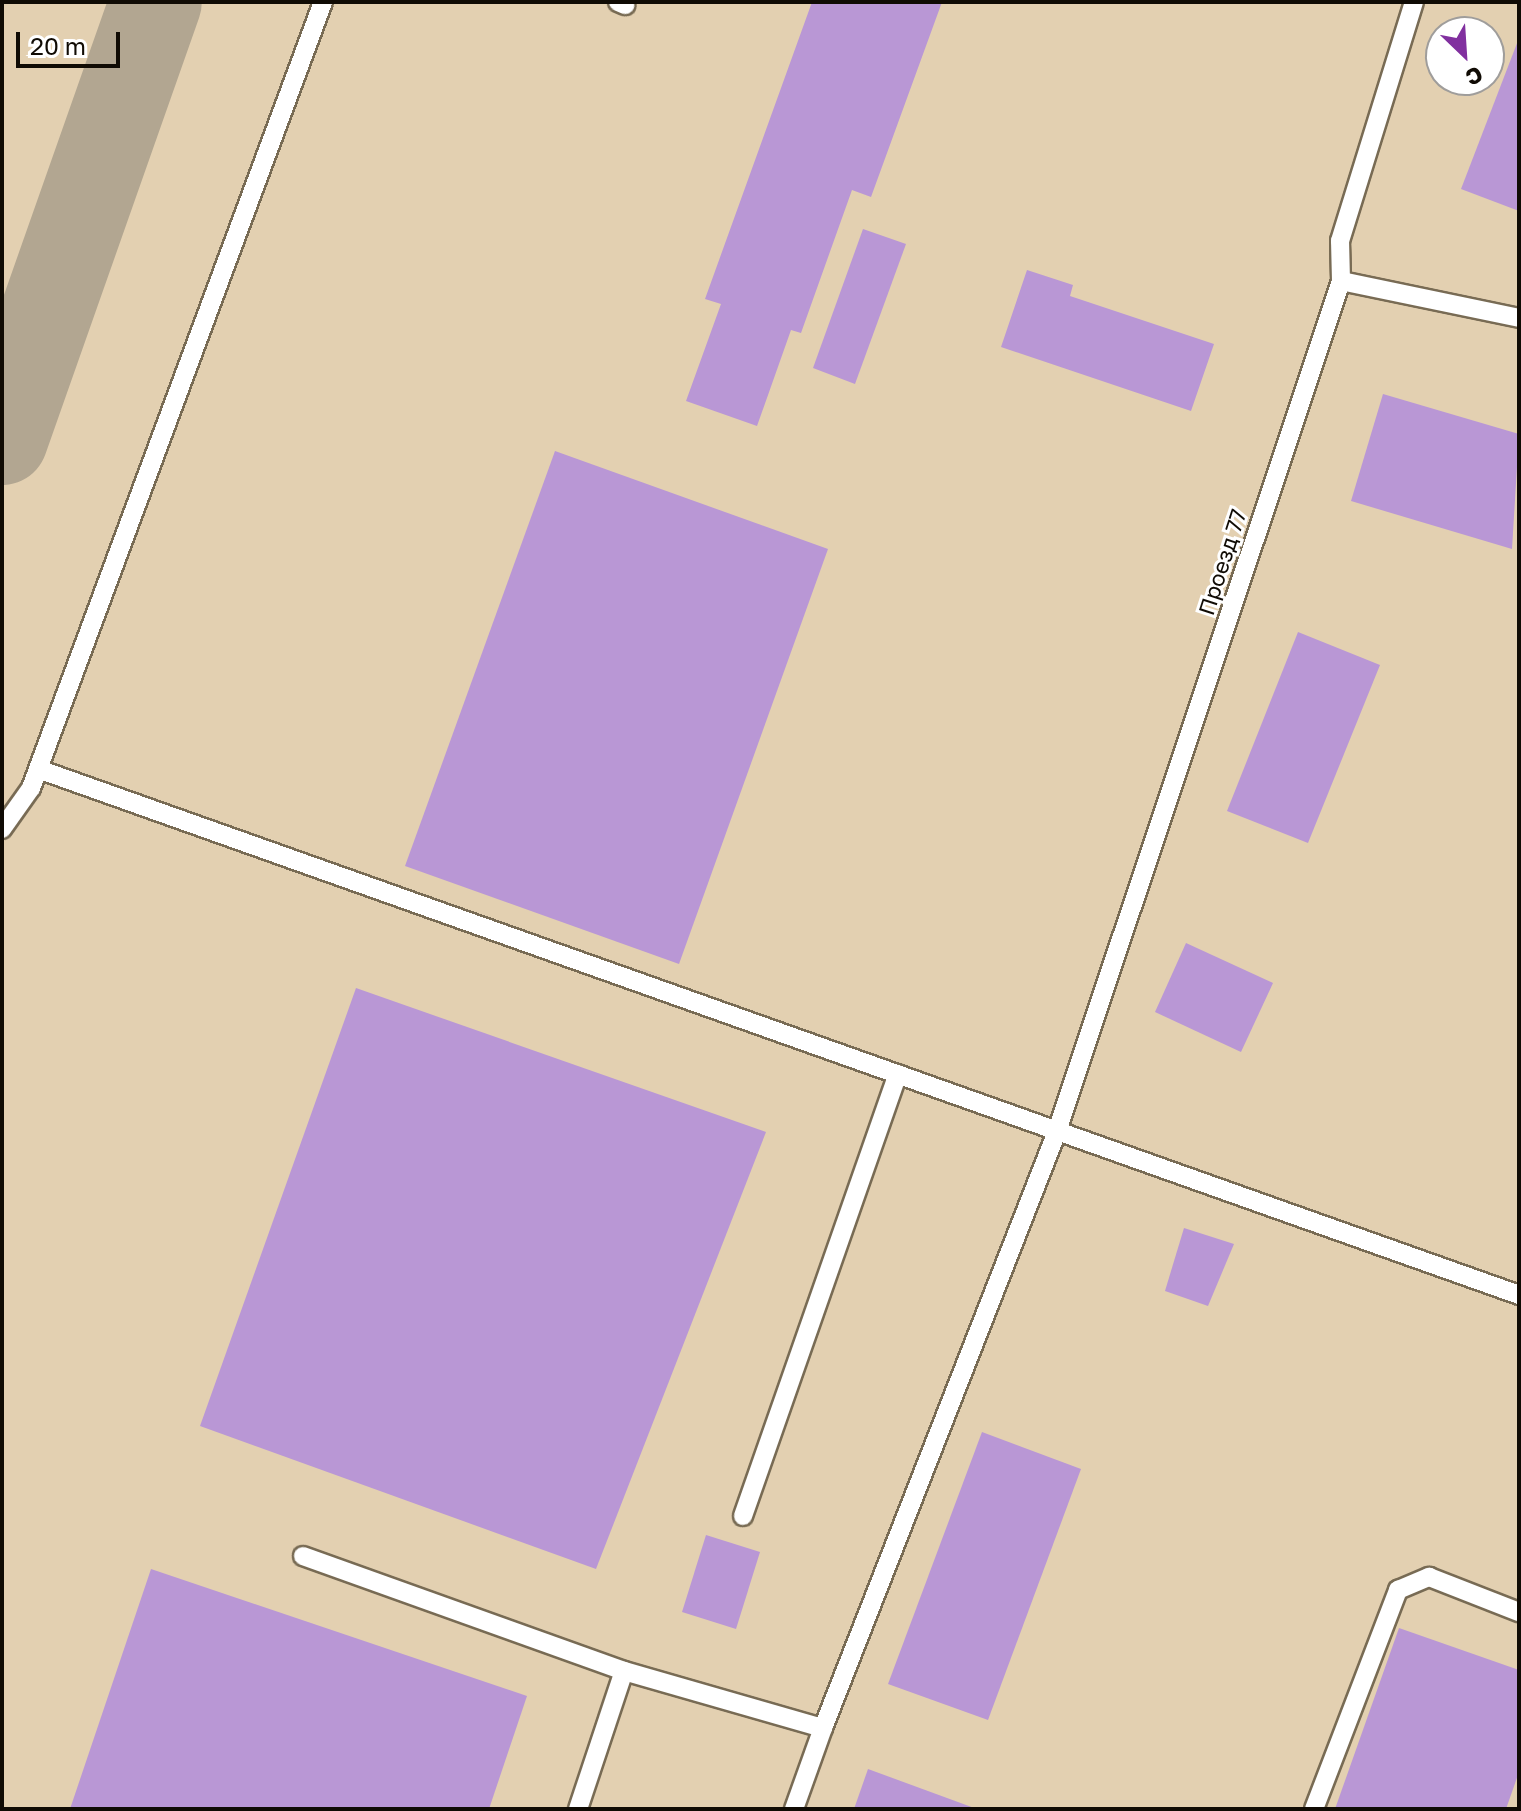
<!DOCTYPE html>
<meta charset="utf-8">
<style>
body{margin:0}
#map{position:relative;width:1521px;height:1811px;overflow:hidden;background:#ebdcc3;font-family:"Golos Text",sans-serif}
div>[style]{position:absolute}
.built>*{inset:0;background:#e3d0b1}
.taxiway>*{height:92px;margin:-46px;padding:0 46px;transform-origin:46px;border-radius:46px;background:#b2a691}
.building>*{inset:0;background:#b997d5}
.roads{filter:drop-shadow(2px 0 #786b54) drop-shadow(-2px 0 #786b54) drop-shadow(0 2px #786b54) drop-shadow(0 -2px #786b54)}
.service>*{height:18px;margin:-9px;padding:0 9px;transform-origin:9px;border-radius:9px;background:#fff}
span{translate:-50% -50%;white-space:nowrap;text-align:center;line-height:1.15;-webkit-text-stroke:6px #fff;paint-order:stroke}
.street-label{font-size:22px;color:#100b04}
.frame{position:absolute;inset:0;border:4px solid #100b04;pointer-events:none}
.north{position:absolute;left:1425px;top:16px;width:80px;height:80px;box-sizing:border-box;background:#fff;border:2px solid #9f9d9b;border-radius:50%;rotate:155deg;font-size:22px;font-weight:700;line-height:32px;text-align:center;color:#100b04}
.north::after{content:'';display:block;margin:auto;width:28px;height:36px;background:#81309f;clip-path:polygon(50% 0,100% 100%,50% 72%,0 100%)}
.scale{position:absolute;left:16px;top:32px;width:104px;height:36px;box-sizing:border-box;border:4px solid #100b04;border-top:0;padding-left:10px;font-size:24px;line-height:28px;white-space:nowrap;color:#100b04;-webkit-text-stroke:6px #fff;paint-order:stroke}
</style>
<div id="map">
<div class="built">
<i style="clip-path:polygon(evenodd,2px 2px,1519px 2px,1519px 1809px,2px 1809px,2px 2px,1441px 32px,1489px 32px,1489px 80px,1441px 80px,1441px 32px)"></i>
</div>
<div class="taxiway">
<i style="left:2px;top:439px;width:463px;rotate:-70.6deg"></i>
</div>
<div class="building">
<i style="clip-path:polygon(812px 2px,942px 2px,871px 197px,852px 190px,801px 333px,791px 330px,757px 426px,686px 401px,721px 304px,705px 299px)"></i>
<i style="clip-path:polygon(1519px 38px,1519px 211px,1461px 189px)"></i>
<i style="clip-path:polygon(863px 229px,906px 244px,855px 384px,813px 368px)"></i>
<i style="clip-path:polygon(1027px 270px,1073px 285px,1070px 296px,1214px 344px,1191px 411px,1001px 347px)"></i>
<i style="clip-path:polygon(1383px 394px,1519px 434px,1512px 549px,1351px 501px)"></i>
<i style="clip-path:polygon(555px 451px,828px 549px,679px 964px,405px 866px)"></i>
<i style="clip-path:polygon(1298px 632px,1380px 665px,1308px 843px,1227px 811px)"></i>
<i style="clip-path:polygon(1186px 943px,1273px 983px,1241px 1052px,1155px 1012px)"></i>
<i style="clip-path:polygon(356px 988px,766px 1132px,596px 1569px,200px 1426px)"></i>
<i style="clip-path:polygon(1184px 1228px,1234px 1244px,1208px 1306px,1165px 1291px)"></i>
<i style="clip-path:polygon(982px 1432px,1081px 1469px,988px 1720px,888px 1684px)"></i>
<i style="clip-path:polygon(706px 1535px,760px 1552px,736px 1629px,682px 1612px)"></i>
<i style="clip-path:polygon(151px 1569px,527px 1696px,489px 1809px,70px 1809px)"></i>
<i style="clip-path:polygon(1399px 1628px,1519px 1670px,1519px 1772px,1506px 1809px,1335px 1809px)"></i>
<i style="clip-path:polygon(868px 1769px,977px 1809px,854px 1809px)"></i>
</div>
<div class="roads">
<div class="service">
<i style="left:618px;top:2px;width:8px;rotate:23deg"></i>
<i style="left:1341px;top:281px;width:182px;rotate:11.7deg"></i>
<i style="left:38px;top:769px;width:1572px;rotate:19.55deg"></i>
<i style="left:2px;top:829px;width:50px;rotate:-54.7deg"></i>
<i style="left:31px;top:788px;width:838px;rotate:-69.62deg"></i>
<i style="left:743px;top:1516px;width:468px;rotate:-70.7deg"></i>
<i style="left:303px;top:1556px;width:341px;rotate:19.7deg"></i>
<i style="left:578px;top:1809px;width:145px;rotate:-71.6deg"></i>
<i style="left:624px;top:1671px;width:207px;rotate:16deg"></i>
<i style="left:823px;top:1728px;width:638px;rotate:-68.58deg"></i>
<i style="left:1056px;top:1134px;width:899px;rotate:-71.52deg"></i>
<i style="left:1341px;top:281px;width:40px;rotate:-91.4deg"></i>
<i style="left:1340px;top:241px;width:250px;rotate:-72.8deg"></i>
<i style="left:794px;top:1809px;width:86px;rotate:-70.3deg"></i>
<i style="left:1314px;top:1809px;width:235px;rotate:-69deg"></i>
<i style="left:1398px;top:1590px;width:34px;rotate:-23deg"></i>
<i style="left:1429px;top:1577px;width:97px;rotate:21.3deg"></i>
</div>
</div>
<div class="street-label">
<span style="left:1222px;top:562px;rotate:-72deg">Проезд 77</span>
</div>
<div class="frame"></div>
<div class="north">С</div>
<div class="scale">20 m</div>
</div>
